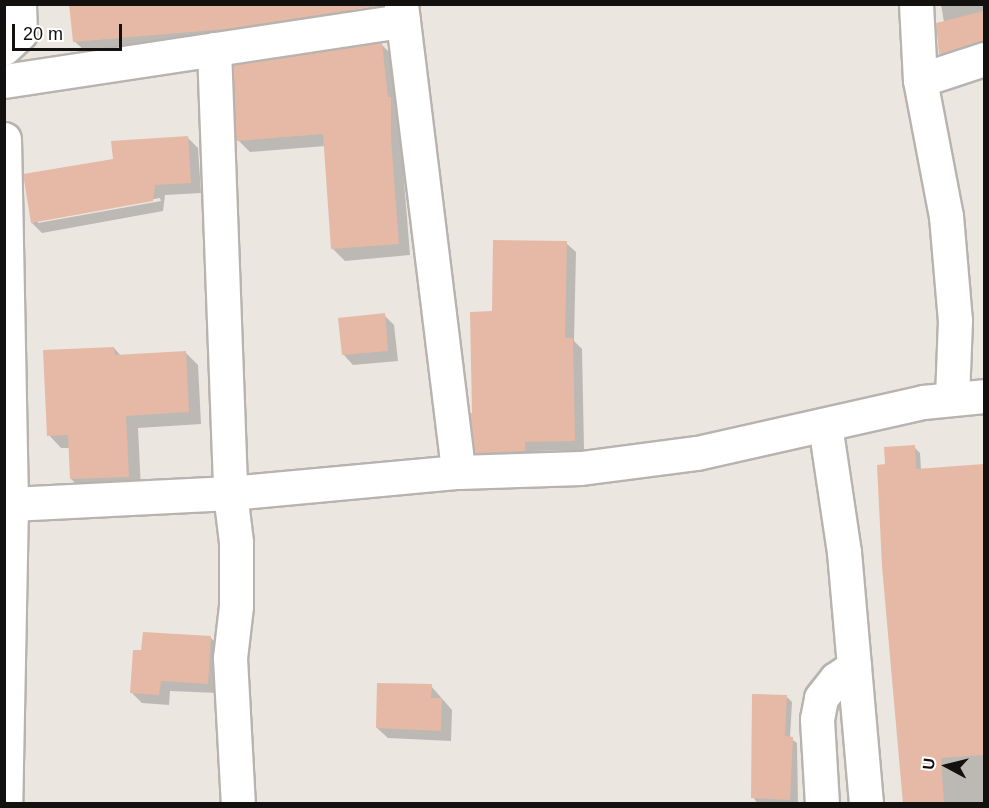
<!DOCTYPE html>
<style>
body{margin:0}
#map{position:relative;width:989px;height:808px;overflow:hidden;background:#ebe6e0;font-family:Arial,sans-serif}
div>[style]{position:absolute}
.shadow>*{inset:0;background:#0003}
.building>*{inset:0;background:#e6b9a6}
.roads{filter:drop-shadow(2px 0 #b8b3ae) drop-shadow(-2px 0 #b8b3ae) drop-shadow(0 2px #b8b3ae) drop-shadow(0 -2px #b8b3ae)}
.street>*{height:33px;margin:-16.5px;padding:0 16.5px;transform-origin:16.5px;border-radius:16.5px;background:#fff}
span{translate:-50% -50%;white-space:nowrap;text-align:center;line-height:1.15;-webkit-text-stroke:6px #fff;paint-order:stroke}
.frame{position:absolute;inset:0;border:6px solid #13110f;pointer-events:none}
.north{position:absolute;left:917px;top:736px;width:60px;height:60px;-webkit-text-stroke:4px #fff;paint-order:stroke;rotate:277deg;font-size:16px;font-weight:700;line-height:24px;text-align:center;color:#13110f}
.north::after{content:'';display:block;margin:auto;width:21px;height:27px;background:#13110f;clip-path:polygon(50% 0,100% 100%,50% 72%,0 100%)}
.scale{position:absolute;left:12px;top:24px;width:110px;height:27px;box-sizing:border-box;border:3px solid #13110f;border-top:0;padding-left:8px;font-size:18px;line-height:21px;white-space:nowrap;color:#13110f;-webkit-text-stroke:4px #fff;paint-order:stroke}
</style>
<div id="map">
<div class="shadow">
<i style="clip-path:polygon(353px 4px,355px 21px,237px 38px,85px 51px,74px 41px)"></i>
<i style="clip-path:polygon(941px 4px,984px 4px,984px 52px,950px 63px,941px 53px,944px 22px)"></i>
<i style="clip-path:polygon(382px 45px,394px 57px,410px 255px,345px 261px,333px 249px,325px 146px,250px 152px,238px 140px)"></i>
<i style="clip-path:polygon(evenodd,187px 137px,198px 148px,201px 193px,165px 195px,163px 211px,42px 233px,32px 223px,114px 160px,187px 137px,160px 198px,161px 201px,38px 223px,38px 220px,160px 198px)"></i>
<i style="clip-path:polygon(566px 243px,576px 252px,574px 341px,582px 349px,584px 450px,534px 451px,534px 460px,486px 462px,476px 452px,474px 415px,493px 312px)"></i>
<i style="clip-path:polygon(384px 315px,394px 325px,398px 361px,353px 365px,343px 354px)"></i>
<i style="clip-path:polygon(114px 348px,121px 356px,185px 352px,198px 365px,201px 424px,138px 428px,141px 489px,84px 491px,71px 479px,70px 448px,61px 448px,49px 435px)"></i>
<i style="clip-path:polygon(914px 447px,920px 453px,921px 470px,984px 466px,984px 804px,906px 804px,887px 465px)"></i>
<i style="clip-path:polygon(211px 638px,221px 648px,218px 693px,170px 691px,169px 705px,142px 703px,132px 693px)"></i>
<i style="clip-path:polygon(431px 686px,452px 710px,451px 741px,388px 738px,377px 728px)"></i>
<i style="clip-path:polygon(787px 697px,792px 702px,790px 738px,797px 743px,798px 804px,758px 804px,753px 797px)"></i>
</div>
<div class="building">
<i style="clip-path:polygon(69px 4px,378px 4px,378px 6px,226px 29px,73px 42px)"></i>
<i style="clip-path:polygon(984px 11px,984px 41px,939px 54px,936px 23px)"></i>
<i style="clip-path:polygon(382px 43px,388px 97px,391px 97px,391px 139px,399px 244px,331px 249px,323px 134px,236px 141px,233px 65px)"></i>
<i style="clip-path:polygon(188px 136px,191px 183px,155px 185px,153px 201px,31px 223px,23px 174px,113px 159px,111px 141px)"></i>
<i style="clip-path:polygon(493px 240px,567px 241px,565px 338px,573px 338px,575px 441px,525px 442px,525px 451px,475px 453px,470px 413px,472px 413px,470px 312px,492px 311px)"></i>
<i style="clip-path:polygon(385px 313px,388px 351px,342px 355px,338px 318px)"></i>
<i style="clip-path:polygon(114px 347px,115px 355px,186px 351px,189px 412px,126px 416px,129px 477px,70px 479px,68px 435px,47px 436px,43px 350px)"></i>
<i style="clip-path:polygon(915px 445px,916px 469px,984px 464px,984px 755px,941px 758px,944px 804px,903px 804px,882px 566px,877px 465px,885px 464px,884px 447px)"></i>
<i style="clip-path:polygon(143px 632px,211px 636px,208px 684px,161px 681px,159px 695px,130px 693px,133px 650px,141px 650px)"></i>
<i style="clip-path:polygon(377px 683px,432px 684px,431px 698px,442px 698px,441px 731px,376px 728px)"></i>
<i style="clip-path:polygon(752px 694px,787px 695px,785px 736px,793px 737px,790px 800px,751px 798px)"></i>
</div>
<div class="roads">
<div class="street">
<i style="left:916px;top:4px;width:76px;rotate:87deg"></i>
<i style="left:920px;top:80px;width:138px;rotate:79.2deg"></i>
<i style="left:946px;top:216px;width:104px;rotate:85.1deg"></i>
<i style="left:955px;top:320px;width:79px;rotate:92.2deg"></i>
<i style="left:403px;top:21px;width:454px;rotate:83deg"></i>
<i style="left:4px;top:48px;width:22px;rotate:-43deg"></i>
<i style="left:20px;top:33px;width:29px;rotate:-92deg"></i>
<i style="left:214px;top:49px;width:444px;rotate:87.9deg"></i>
<i style="left:230px;top:493px;width:49px;rotate:83deg"></i>
<i style="left:236px;top:542px;width:64px;rotate:90deg"></i>
<i style="left:236px;top:606px;width:52px;rotate:96.6deg"></i>
<i style="left:230px;top:658px;width:146px;rotate:86.9deg"></i>
<i style="left:920px;top:80px;width:67px;rotate:-18.2deg"></i>
<i style="left:4px;top:81px;width:403px;rotate:-8.6deg"></i>
<i style="left:403px;top:21px;width:17px;rotate:-97deg"></i>
<i style="left:4px;top:139px;width:365px;rotate:88.9deg"></i>
<i style="left:11px;top:504px;width:300px;rotate:91.1deg"></i>
<i style="left:825px;top:425px;width:128px;rotate:81.5deg"></i>
<i style="left:844px;top:552px;width:253px;rotate:85deg"></i>
<i style="left:11px;top:504px;width:219px;rotate:-2.9deg"></i>
<i style="left:230px;top:493px;width:229px;rotate:-5.3deg"></i>
<i style="left:458px;top:472px;width:123px;rotate:-1.9deg"></i>
<i style="left:581px;top:468px;width:117px;rotate:-7.4deg"></i>
<i style="left:697px;top:453px;width:232px;rotate:-12.7deg"></i>
<i style="left:923px;top:402px;width:61px;rotate:-5.6deg"></i>
<i style="left:822px;top:804px;width:85px;rotate:-93.4deg"></i>
<i style="left:817px;top:719px;width:21px;rotate:-79deg"></i>
<i style="left:821px;top:698px;width:24px;rotate:-52deg"></i>
<i style="left:836px;top:679px;width:22px;rotate:-34deg"></i>
</div>
</div>
<div class="frame"></div>
<div class="north">U</div>
<div class="scale">20 m</div>
</div>
